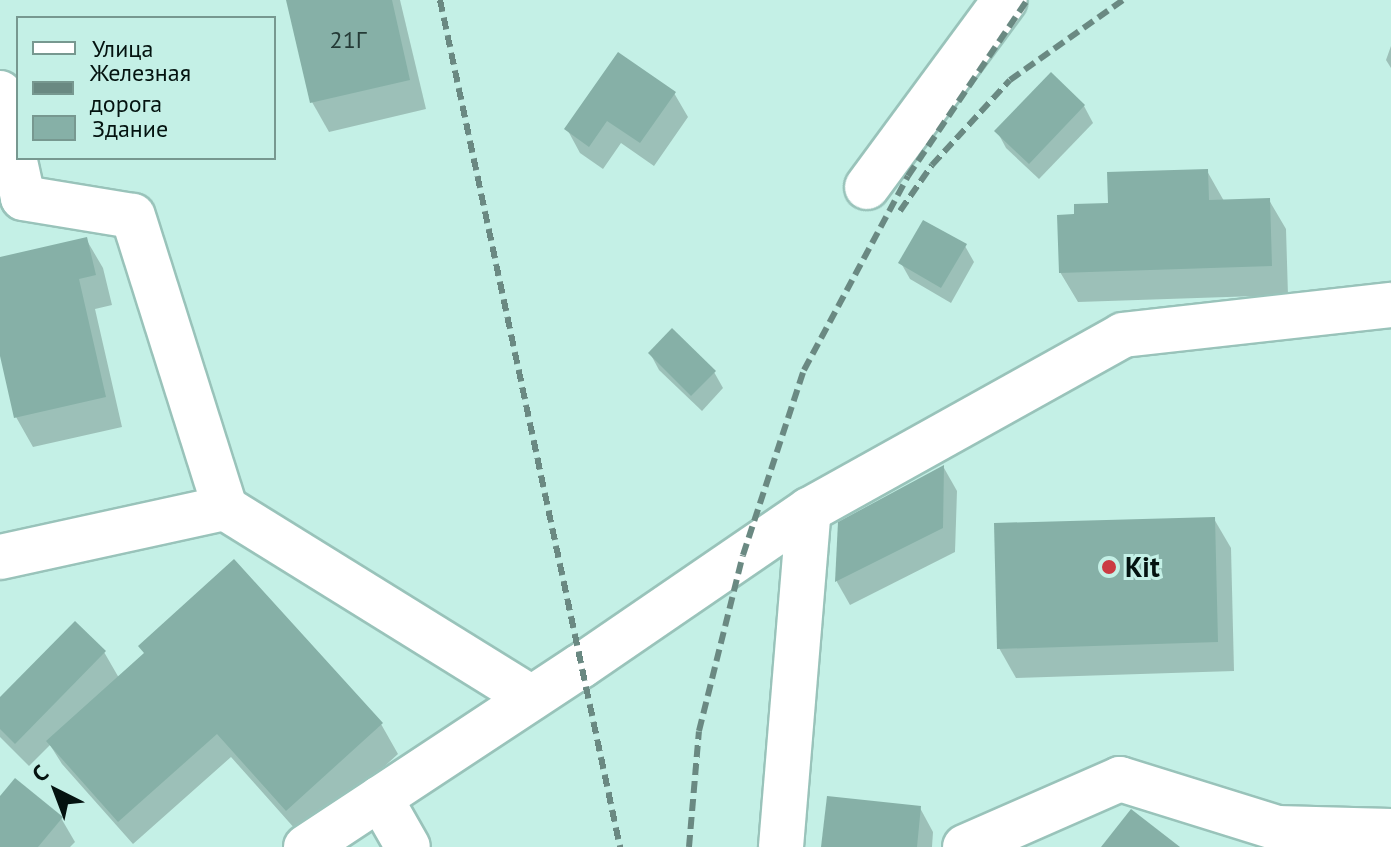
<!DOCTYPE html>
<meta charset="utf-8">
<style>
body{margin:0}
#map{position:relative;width:1391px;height:847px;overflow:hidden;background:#c4f0e6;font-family:"PT Sans",sans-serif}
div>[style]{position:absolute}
.shadow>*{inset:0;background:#0003}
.building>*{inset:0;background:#86b0a7}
.roads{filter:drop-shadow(2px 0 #99c3ba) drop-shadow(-2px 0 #99c3ba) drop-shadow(0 2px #99c3ba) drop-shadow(0 -2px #99c3ba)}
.minor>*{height:44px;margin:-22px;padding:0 22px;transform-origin:22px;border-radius:22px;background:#fff}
.rail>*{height:6px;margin-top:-3px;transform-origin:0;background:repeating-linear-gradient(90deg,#6a8982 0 12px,transparent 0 18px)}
.dots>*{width:22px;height:22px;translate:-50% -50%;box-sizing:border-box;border:4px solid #c4f0e6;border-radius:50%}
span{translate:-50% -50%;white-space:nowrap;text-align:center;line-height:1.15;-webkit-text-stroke:6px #c4f0e6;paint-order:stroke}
.number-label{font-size:24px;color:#243a36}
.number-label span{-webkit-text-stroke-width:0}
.poi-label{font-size:28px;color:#041310;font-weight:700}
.left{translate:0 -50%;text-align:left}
.legend{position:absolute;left:16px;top:16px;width:260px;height:144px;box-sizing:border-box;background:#c4f0e6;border:2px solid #779890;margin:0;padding:10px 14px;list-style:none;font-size:24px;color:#041310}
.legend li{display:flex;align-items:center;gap:16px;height:40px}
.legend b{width:40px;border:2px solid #779890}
.north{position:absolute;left:16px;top:751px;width:80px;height:80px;-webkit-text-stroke:6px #c4f0e6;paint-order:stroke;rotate:318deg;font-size:22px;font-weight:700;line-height:32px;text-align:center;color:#041310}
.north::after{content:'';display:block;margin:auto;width:28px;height:36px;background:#041310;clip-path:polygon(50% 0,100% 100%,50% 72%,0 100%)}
</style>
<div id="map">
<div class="shadow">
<i style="clip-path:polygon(288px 0,400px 0,426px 109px,329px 132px,312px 102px)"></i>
<i style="clip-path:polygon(1391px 46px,1391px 68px,1386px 60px)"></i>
<i style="clip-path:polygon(1051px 75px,1084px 106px,1093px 123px,1039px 179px,1006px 148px,997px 131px)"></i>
<i style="clip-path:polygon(674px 93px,688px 117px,654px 166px,621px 143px,603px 169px,580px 153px,567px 129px)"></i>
<i style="clip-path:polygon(1207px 171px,1224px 201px,1269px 200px,1286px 229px,1288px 295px,1078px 302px,1060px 272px,1076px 216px)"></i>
<i style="clip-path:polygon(86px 239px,103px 268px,112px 305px,95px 309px,122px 427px,33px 447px,16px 417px,0 347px,0 259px)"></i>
<i style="clip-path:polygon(965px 246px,974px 262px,951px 303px,910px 279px,901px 263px)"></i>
<i style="clip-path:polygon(650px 353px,714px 372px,723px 388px,702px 411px,659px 370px)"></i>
<i style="clip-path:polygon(944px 468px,957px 491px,955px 552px,850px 605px,837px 582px,840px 523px)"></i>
<i style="clip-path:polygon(1214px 519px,1231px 548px,1234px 671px,1016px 678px,999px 648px)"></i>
<i style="clip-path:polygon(104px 652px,119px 678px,381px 724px,398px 754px,304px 839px,231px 757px,133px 844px,62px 764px,50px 745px,29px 766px,0 737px,0 700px)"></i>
<i style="clip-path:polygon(0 799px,61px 818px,75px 842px,70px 847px,0 847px)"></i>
<i style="clip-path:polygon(920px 808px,933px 832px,932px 847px,823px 847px)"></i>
</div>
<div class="building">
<i style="clip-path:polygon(286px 0,392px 0,410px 80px,310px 103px)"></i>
<i style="clip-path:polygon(618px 52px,676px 92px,640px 143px,607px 121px,589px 147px,564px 129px)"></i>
<i style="clip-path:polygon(1051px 72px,1085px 105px,1029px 164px,994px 131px)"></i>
<i style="clip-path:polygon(1208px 169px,1209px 200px,1270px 198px,1272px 266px,1059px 273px,1057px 215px,1074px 214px,1074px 204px,1108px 203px,1107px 172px)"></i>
<i style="clip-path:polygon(923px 220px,967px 244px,941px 288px,898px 263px)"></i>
<i style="clip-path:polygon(87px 237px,96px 275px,79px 279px,106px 397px,14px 418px,0 356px,0 257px)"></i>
<i style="clip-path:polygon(672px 328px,716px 371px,691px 396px,648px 353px)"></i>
<i style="clip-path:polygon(944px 465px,943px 528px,835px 582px,838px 522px)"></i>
<i style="clip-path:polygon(1215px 517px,1218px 642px,997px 649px,994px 523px)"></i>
<i style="clip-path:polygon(234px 559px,383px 723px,286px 811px,217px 734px,118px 822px,46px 741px,144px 653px,138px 646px)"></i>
<i style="clip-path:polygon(75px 621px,106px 651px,15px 744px,0 729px,0 697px)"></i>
<i style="clip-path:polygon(15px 778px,63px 817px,38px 847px,0 847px,0 796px)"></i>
<i style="clip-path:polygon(827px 796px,921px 806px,917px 847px,821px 847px)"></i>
<i style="clip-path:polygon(1131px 809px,1180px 847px,1101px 847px)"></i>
</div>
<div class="roads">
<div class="minor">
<i style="left:0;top:93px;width:107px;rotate:77.6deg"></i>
<i style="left:23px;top:198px;width:111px;rotate:9.3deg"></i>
<i style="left:133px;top:216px;width:306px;rotate:72.5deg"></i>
<i style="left:867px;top:187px;width:232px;rotate:-53.6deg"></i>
<i style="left:0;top:557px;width:230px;rotate:-12.3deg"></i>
<i style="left:225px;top:508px;width:360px;rotate:31.8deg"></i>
<i style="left:380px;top:798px;width:56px;rotate:60.3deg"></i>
<i style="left:306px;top:847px;width:329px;rotate:-33.4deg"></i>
<i style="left:581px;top:666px;width:276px;rotate:-34.4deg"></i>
<i style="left:809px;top:510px;width:359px;rotate:-29.1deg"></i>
<i style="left:1123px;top:335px;width:270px;rotate:-6.4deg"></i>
<i style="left:781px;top:847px;width:338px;rotate:-85.3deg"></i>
<i style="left:965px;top:847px;width:169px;rotate:-23.7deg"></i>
<i style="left:1120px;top:779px;width:164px;rotate:17.3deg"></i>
<i style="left:1277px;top:828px;width:114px;rotate:1.5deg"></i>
</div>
</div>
<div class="rail">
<i style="left:440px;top:0;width:866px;rotate:78deg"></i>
<i style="left:900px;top:211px;width:56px;rotate:-55.2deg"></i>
<i style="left:932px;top:165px;width:115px;rotate:-47.5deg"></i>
<i style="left:1010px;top:80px;width:138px;rotate:-35.3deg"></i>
<i style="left:689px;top:847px;width:116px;rotate:-85.1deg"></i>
<i style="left:699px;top:731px;width:181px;rotate:-76deg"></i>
<i style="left:743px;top:555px;width:195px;rotate:-71.8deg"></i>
<i style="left:804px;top:370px;width:220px;rotate:-61.8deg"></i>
<i style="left:908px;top:176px;width:212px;rotate:-55.9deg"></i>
</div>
<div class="dots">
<i style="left:1109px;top:567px;background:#cb3b43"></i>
</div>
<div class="number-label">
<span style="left:348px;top:40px">21Г</span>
</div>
<div class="poi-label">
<span class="left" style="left:1125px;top:567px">Kit</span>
</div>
<ul class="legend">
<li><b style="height:10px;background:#fff"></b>Улица</li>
<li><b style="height:10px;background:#6a8982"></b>Железная дорога</li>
<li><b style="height:22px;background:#86b0a7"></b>Здание</li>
</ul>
<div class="north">С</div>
</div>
